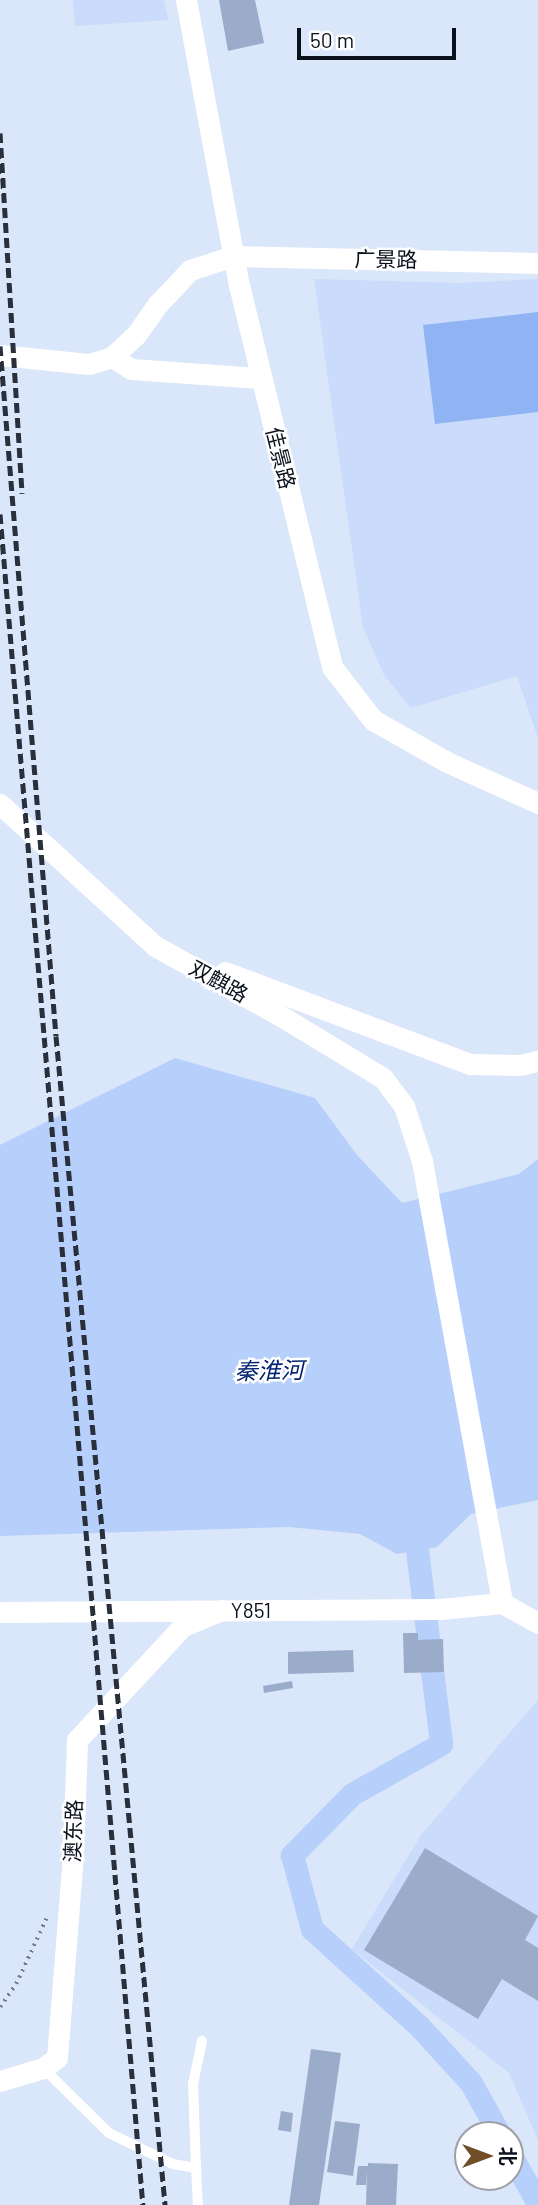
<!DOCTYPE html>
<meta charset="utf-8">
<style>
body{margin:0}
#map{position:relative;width:538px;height:2205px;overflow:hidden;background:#dae6f9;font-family:Barlow,"Noto Sans SC",sans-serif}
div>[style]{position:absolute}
.built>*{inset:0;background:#cadbfb}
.green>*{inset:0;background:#90b3f4}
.water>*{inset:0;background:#b7cffb}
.canal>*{height:23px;margin:-11.5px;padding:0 11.5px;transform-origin:11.5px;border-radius:11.5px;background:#b7cffb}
.building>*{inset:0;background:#9baccb}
.path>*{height:3.5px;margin-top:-1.75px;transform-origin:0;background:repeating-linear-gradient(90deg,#747d8c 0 2px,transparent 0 7px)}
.lane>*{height:10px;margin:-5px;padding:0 5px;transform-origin:5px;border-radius:5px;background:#fff}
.street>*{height:21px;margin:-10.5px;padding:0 10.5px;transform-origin:10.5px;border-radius:10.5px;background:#fff}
.rail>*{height:5px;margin-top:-2.5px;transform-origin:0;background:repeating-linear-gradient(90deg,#29303c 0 10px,transparent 0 15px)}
span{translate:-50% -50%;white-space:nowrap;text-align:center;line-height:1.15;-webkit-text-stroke:5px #fff;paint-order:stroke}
.street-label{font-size:21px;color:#0b111c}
.water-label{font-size:23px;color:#002271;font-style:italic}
.north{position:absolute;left:454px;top:2121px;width:70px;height:70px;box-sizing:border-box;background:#fff;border:2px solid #9da0a4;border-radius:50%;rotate:90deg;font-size:19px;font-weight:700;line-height:28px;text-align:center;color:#0b111c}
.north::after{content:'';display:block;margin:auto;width:24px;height:32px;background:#724e28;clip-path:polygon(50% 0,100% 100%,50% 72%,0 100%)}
.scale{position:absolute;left:297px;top:28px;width:159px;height:32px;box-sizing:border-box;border:4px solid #0b111c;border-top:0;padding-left:9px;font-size:21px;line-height:24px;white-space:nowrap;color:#0b111c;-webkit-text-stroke:5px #fff;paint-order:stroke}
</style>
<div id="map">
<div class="built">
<i style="clip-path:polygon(73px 0,164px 0,168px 20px,75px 26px)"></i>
<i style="clip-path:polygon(314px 279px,461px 283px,538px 279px,538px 738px,517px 676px,411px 708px,384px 675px,363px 627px)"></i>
<i style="clip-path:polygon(538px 1700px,538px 2140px,509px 2073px,352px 1949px,421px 1835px)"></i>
</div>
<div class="green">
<i style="clip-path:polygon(538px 312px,538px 412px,435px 424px,423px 325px)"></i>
</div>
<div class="water">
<i style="clip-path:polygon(175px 1058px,315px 1098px,357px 1155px,402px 1203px,519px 1174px,538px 1159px,538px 1500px,471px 1514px,437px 1547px,397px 1554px,360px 1534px,289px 1527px,0 1536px,0 1145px)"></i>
</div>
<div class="canal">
<i style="left:417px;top:1550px;width:195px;rotate:82.9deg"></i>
<i style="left:441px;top:1744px;width:102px;rotate:150.7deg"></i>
<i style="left:352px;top:1794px;width:86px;rotate:134.5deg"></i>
<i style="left:292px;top:1855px;width:77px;rotate:74.9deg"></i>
<i style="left:312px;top:1929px;width:144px;rotate:42.2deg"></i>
<i style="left:419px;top:2026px;width:77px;rotate:47.6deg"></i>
<i style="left:471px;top:2083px;width:60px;rotate:60.9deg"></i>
<i style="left:510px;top:2154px;width:56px;rotate:60.3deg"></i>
</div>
<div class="building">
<i style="clip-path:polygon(219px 0,255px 0,264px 43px,228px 51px)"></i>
<i style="clip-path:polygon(403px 1633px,418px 1633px,418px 1640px,443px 1639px,444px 1672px,404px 1673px)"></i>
<i style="clip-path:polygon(353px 1650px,354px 1672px,288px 1674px,288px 1652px)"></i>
<i style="clip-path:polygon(292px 1681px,293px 1688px,264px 1693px,263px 1686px)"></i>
<i style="clip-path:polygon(425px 1848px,538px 1916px,525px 1940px,538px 1948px,538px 2001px,502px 1979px,478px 2019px,364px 1950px)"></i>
<i style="clip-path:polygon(311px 2049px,341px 2053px,319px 2205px,289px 2205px)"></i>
<i style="clip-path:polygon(281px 2111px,293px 2113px,291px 2132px,278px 2130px)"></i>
<i style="clip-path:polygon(335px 2121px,360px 2124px,353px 2176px,327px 2172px)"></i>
<i style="clip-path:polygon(368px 2163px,398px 2164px,396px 2205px,366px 2205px,367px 2170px,366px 2185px,356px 2185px,358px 2166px,368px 2166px)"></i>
</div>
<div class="path">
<i style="left:0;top:2007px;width:28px;rotate:-55deg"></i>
<i style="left:16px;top:1984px;width:72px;rotate:-65.2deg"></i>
</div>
<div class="lane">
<i style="left:43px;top:2068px;width:93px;rotate:44.6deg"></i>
<i style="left:109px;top:2133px;width:71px;rotate:25.8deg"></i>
<i style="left:173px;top:2164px;width:23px;rotate:10deg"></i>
<i style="left:196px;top:2168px;width:37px;rotate:87deg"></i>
<i style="left:196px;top:2168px;width:84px;rotate:-92deg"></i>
<i style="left:193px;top:2084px;width:44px;rotate:-78.2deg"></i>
</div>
<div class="street">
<i style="left:186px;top:0;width:290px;rotate:79.5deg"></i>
<i style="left:239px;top:285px;width:393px;rotate:76.3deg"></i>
<i style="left:332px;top:667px;width:67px;rotate:52.3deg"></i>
<i style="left:373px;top:720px;width:85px;rotate:29.6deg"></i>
<i style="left:447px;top:762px;width:100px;rotate:24.3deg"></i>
<i style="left:0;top:355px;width:89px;rotate:5.8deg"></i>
<i style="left:89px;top:364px;width:24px;rotate:-17deg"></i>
<i style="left:112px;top:357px;width:33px;rotate:-43deg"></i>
<i style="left:136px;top:335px;width:38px;rotate:-55deg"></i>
<i style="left:158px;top:304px;width:47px;rotate:-46.7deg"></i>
<i style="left:190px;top:270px;width:45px;rotate:-18deg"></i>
<i style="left:233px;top:256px;width:305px;rotate:1.3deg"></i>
<i style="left:112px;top:357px;width:22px;rotate:32deg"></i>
<i style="left:131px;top:369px;width:130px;rotate:4deg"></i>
<i style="left:0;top:804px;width:210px;rotate:42.5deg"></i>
<i style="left:155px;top:946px;width:144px;rotate:29.1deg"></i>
<i style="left:281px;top:1016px;width:119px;rotate:31.3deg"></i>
<i style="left:383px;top:1078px;width:35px;rotate:53deg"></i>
<i style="left:404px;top:1106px;width:58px;rotate:71.9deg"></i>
<i style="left:422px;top:1161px;width:449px;rotate:79.7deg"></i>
<i style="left:225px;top:972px;width:262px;rotate:20.6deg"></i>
<i style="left:470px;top:1064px;width:50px;rotate:1.1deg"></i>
<i style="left:520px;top:1065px;width:18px;rotate:-13deg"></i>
<i style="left:502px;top:1603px;width:41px;rotate:29.1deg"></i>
<i style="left:0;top:1612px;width:441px;rotate:-0.4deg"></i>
<i style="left:441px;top:1609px;width:61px;rotate:-5.6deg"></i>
<i style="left:0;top:2081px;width:45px;rotate:-16.8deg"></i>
<i style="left:43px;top:2068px;width:17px;rotate:-36deg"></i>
<i style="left:57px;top:2058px;width:203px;rotate:-85.5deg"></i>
<i style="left:73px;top:1856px;width:116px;rotate:-88deg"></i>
<i style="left:77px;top:1740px;width:156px;rotate:-47.1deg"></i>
<i style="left:183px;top:1626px;width:42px;rotate:-22.3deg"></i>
</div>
<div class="rail">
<i style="left:0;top:133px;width:361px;rotate:86.5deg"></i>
<i style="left:0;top:346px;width:692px;rotate:85.36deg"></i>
<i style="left:56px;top:1036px;width:1174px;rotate:84.67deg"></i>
<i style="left:0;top:514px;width:1697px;rotate:85.17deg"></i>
</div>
<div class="street-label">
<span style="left:386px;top:259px;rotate:1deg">广景路</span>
<span style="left:281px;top:458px;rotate:76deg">佳景路</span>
<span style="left:219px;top:981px;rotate:29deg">双麒路</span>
<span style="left:251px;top:1610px">Y851</span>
<span style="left:73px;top:1831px;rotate:-88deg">澳东路</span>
</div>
<div class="water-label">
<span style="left:269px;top:1370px;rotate:-1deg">秦淮河</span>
</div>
<div class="north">北</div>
<div class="scale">50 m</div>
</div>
